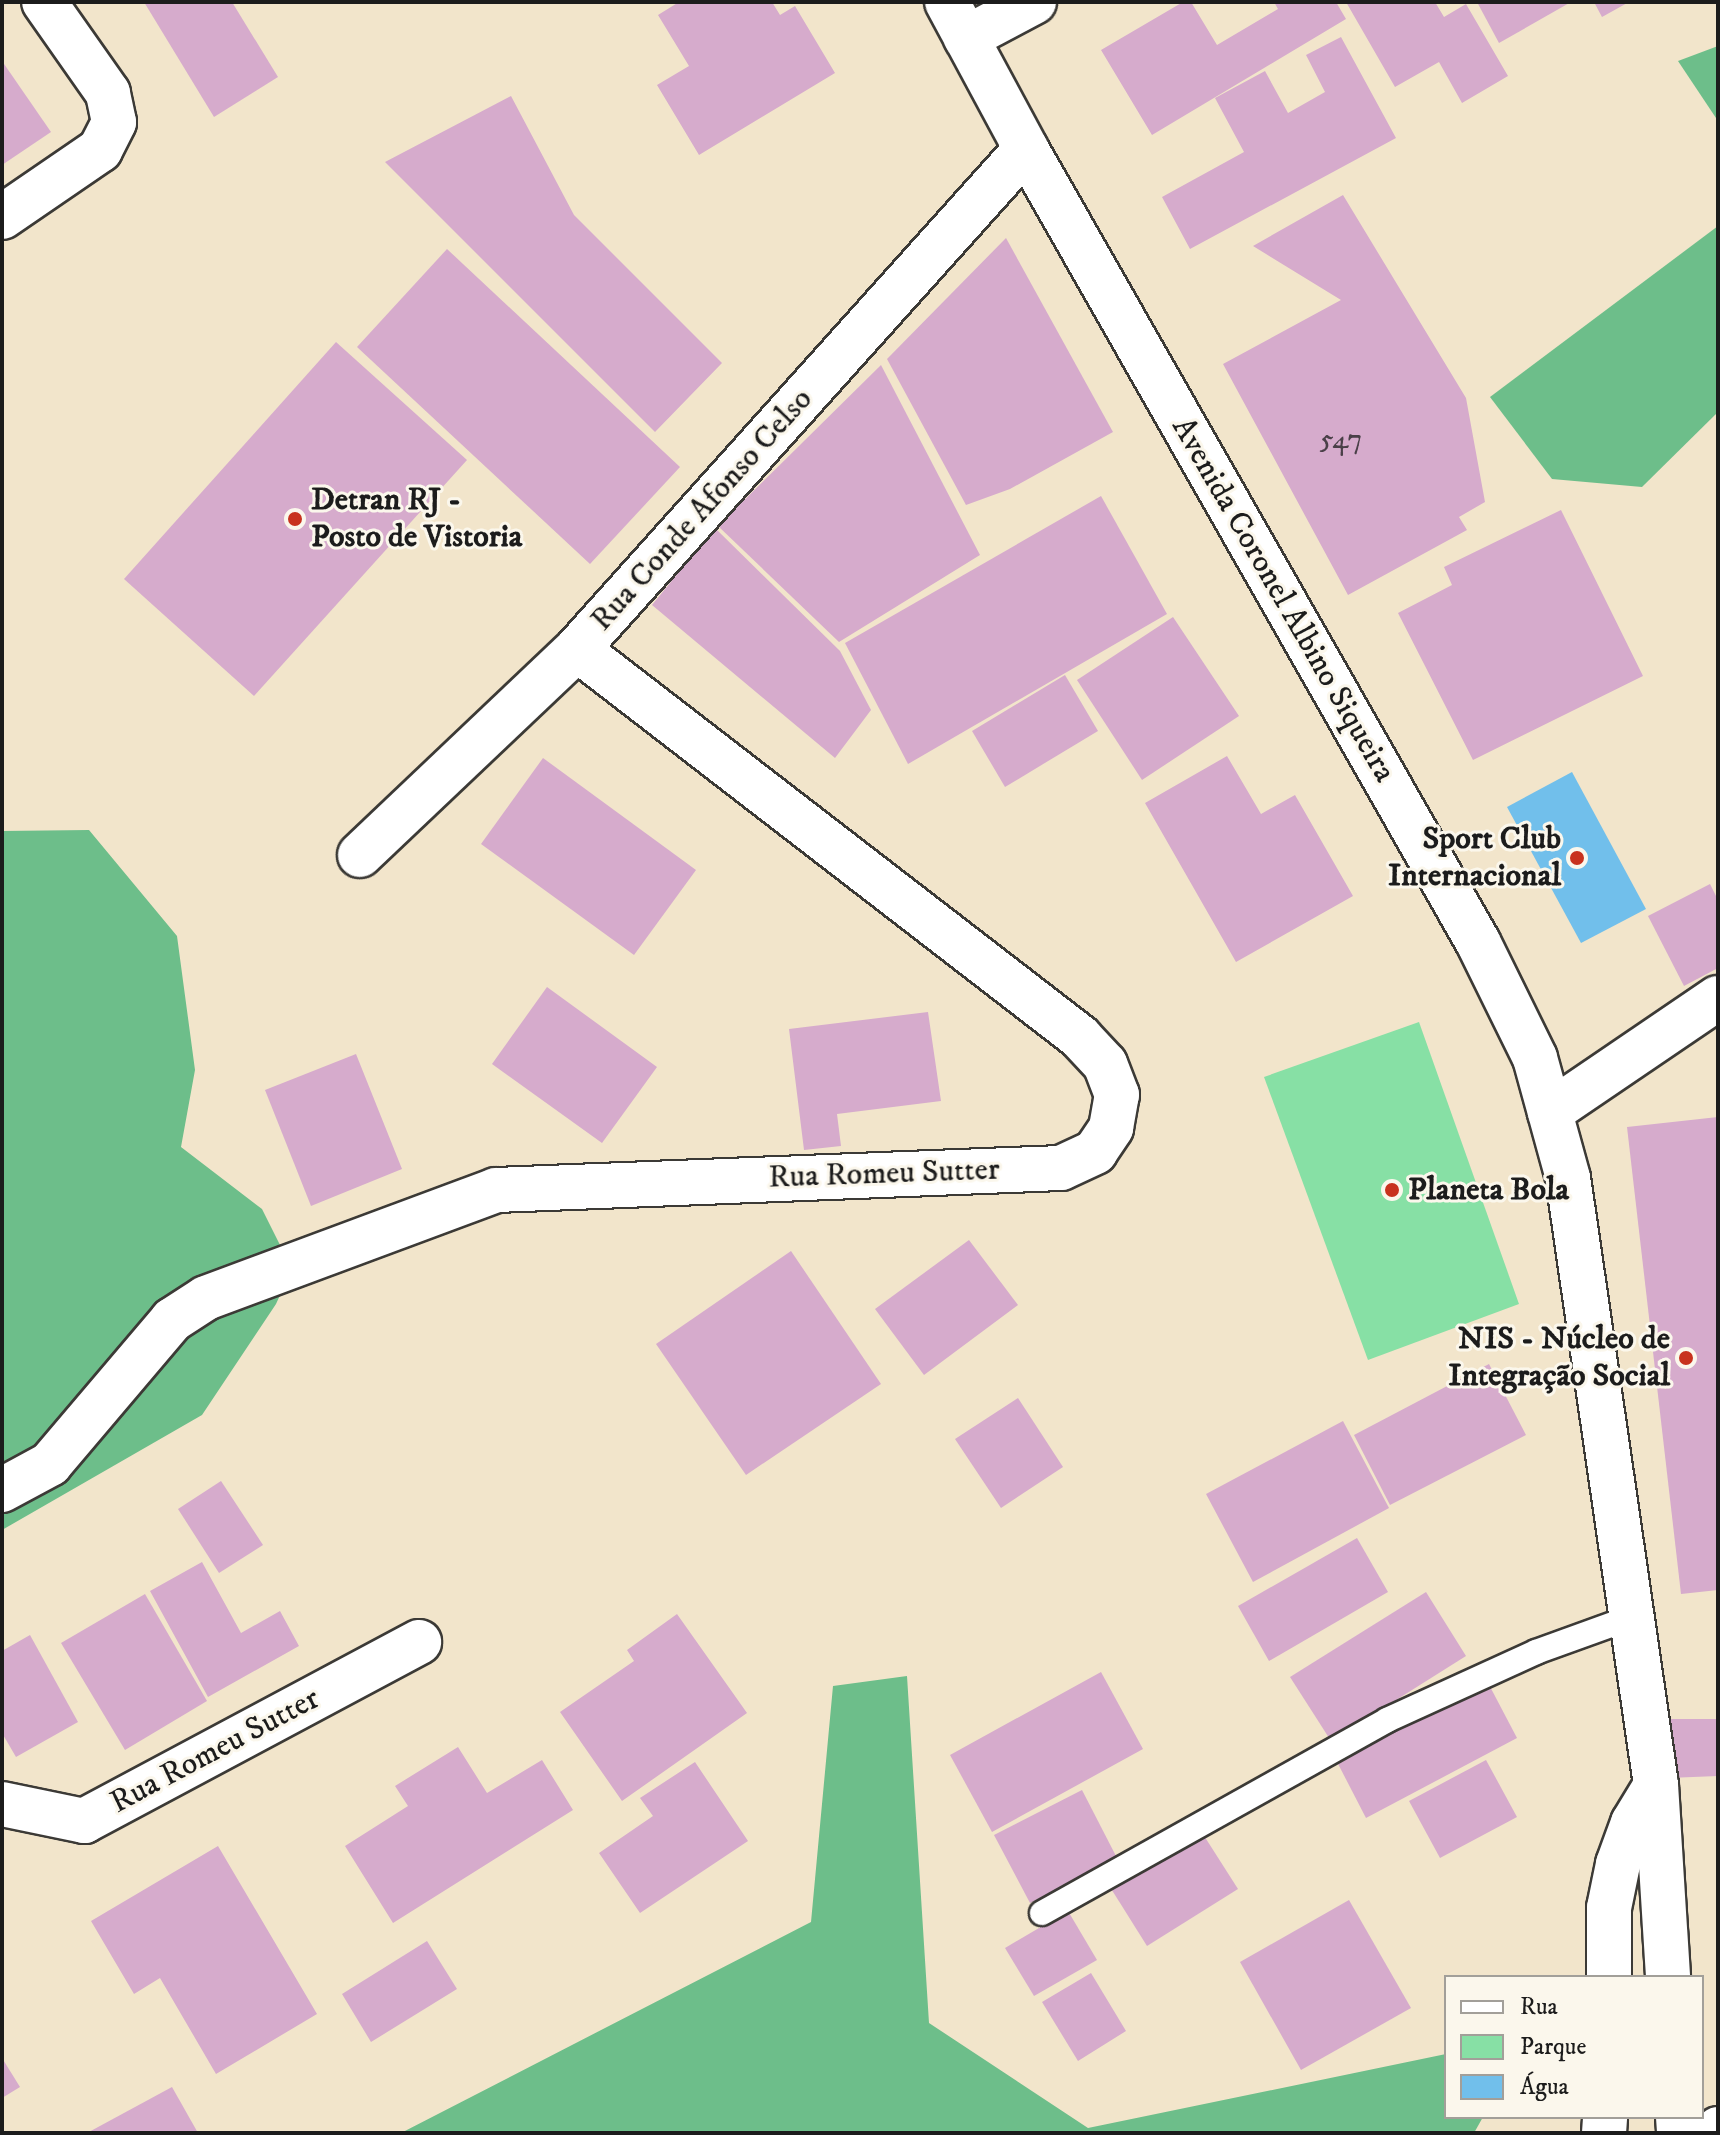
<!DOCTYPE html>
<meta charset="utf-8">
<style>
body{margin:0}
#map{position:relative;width:1720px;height:2135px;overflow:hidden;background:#f2e5cb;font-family:"IM FELL DW Pica",serif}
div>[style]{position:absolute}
.green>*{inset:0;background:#87e0a5}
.forest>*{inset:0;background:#6dbe8a}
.water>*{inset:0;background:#71bfeb}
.building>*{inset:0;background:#d6abcc}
.roads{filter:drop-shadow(2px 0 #3c3a36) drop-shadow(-2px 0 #3c3a36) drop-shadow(0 2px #3c3a36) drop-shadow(0 -2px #3c3a36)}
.lane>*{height:24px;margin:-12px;padding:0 12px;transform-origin:12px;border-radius:12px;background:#fff}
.street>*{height:44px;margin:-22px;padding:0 22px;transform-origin:22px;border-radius:22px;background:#fff}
.secondary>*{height:44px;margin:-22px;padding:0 22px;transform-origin:22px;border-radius:22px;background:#fff}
.dots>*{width:22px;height:22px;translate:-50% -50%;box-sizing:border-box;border:4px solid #fbf7ec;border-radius:50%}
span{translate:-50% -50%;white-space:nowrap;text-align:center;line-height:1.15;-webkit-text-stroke:6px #fbf7ec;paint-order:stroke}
.number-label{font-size:28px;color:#4a4048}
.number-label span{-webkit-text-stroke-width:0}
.poi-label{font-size:32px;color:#1c1c1c;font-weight:700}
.left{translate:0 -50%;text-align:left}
.right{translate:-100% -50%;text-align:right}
.street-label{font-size:32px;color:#1c1c1c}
.frame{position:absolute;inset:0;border:4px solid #1c1c1c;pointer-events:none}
.legend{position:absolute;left:1444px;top:1975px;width:260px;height:144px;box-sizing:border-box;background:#fbf7ec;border:2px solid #a29f99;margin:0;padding:10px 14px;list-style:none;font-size:24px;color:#1c1c1c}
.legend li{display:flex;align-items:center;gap:16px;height:40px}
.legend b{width:40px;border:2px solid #a29f99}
</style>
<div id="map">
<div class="green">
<i style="clip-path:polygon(1419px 1022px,1519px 1304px,1368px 1360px,1264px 1077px)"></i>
</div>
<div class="forest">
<i style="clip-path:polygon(1718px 46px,1718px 121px,1678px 61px)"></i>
<i style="clip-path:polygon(1718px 226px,1718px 412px,1642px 487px,1552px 479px,1490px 397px)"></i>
<i style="clip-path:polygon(89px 830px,177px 936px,195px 1070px,181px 1147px,262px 1209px,292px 1269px,276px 1304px,202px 1415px,2px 1530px,2px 831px)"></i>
<i style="clip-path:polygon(907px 1676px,929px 2023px,1088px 2128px,1446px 2054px,1446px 2117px,1483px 2117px,1474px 2133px,401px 2133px,811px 1922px,833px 1686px)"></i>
</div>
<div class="water">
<i style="clip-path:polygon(1572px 772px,1646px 909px,1581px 943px,1507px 807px)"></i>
</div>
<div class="building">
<i style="clip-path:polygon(144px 2px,232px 2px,278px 77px,214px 117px)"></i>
<i style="clip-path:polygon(679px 2px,772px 2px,780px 15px,795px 6px,835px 73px,699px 155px,657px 85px,689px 66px,658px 15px)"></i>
<i style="clip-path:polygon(1183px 2px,1191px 2px,1217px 45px,1278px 9px,1274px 2px,1336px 2px,1346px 19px,1152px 135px,1101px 50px)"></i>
<i style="clip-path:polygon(1346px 2px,1435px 2px,1444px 17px,1466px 4px,1508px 76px,1462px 103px,1439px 62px,1395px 87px)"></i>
<i style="clip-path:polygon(1477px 2px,1571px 2px,1499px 43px)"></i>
<i style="clip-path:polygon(1594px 2px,1629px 2px,1602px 17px)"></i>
<i style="clip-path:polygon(1341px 37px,1396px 138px,1190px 249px,1162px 197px,1244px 152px,1215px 98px,1265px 71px,1288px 113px,1325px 92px,1306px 55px)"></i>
<i style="clip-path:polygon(2px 61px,51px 132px,2px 165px)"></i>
<i style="clip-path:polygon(511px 96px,574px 215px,722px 363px,655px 432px,385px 162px)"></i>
<i style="clip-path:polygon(1343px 195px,1466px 398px,1485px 502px,1459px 517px,1467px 530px,1348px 595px,1223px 364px,1341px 300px,1253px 246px)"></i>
<i style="clip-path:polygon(1006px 238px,1113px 432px,1010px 489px,966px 505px,887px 359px)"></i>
<i style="clip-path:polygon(447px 249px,680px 467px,590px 564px,357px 347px)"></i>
<i style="clip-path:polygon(336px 342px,467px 460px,254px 696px,124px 579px)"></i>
<i style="clip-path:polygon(881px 365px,980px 555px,839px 642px,718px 526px)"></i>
<i style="clip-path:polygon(1101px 496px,1167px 614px,908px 764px,845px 643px)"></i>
<i style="clip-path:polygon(1561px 510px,1643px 676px,1473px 760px,1398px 613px,1452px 585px,1444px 567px)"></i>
<i style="clip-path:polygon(715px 528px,840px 651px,871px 710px,835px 758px,652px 605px)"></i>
<i style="clip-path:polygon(1173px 617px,1239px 716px,1142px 780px,1077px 680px)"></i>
<i style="clip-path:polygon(1065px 675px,1098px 731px,1005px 787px,972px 731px)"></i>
<i style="clip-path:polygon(1227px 756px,1261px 814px,1295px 795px,1353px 896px,1236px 962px,1145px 803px)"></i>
<i style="clip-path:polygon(543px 758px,696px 870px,634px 955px,481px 844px)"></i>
<i style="clip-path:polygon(1710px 884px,1718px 900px,1718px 968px,1684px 986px,1648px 916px)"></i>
<i style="clip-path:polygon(547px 987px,657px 1067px,602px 1143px,492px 1064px)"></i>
<i style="clip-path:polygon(928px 1012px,941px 1101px,837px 1114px,841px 1146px,804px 1150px,789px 1029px)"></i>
<i style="clip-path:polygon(356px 1054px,402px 1169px,311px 1206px,265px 1090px)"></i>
<i style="clip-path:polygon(1718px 1117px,1718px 1590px,1681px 1594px,1627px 1127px)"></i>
<i style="clip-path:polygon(969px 1240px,1018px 1305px,924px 1375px,875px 1309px)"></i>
<i style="clip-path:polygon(791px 1251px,881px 1384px,746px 1475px,656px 1344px)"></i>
<i style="clip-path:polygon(1489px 1364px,1526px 1435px,1390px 1505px,1354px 1435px)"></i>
<i style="clip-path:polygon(1018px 1398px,1063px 1467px,1001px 1508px,955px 1439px)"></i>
<i style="clip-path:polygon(1343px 1421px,1389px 1508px,1253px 1582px,1206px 1494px)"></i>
<i style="clip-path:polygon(221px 1481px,263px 1545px,219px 1573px,178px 1509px)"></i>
<i style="clip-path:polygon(1357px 1538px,1388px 1592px,1269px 1661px,1238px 1606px)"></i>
<i style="clip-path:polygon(202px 1562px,241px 1633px,280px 1611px,299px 1646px,208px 1697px,150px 1591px)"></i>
<i style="clip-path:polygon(1426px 1592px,1466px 1656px,1331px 1741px,1290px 1677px)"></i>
<i style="clip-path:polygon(145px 1594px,207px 1701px,125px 1750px,61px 1643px)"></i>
<i style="clip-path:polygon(677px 1614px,747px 1713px,622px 1801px,560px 1712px,634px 1661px,627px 1650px)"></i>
<i style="clip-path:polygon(30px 1635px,78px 1722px,16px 1757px,2px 1733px,2px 1651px)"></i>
<i style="clip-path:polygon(1101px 1672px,1143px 1749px,992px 1832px,950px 1755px)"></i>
<i style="clip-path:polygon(1486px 1679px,1517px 1738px,1366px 1818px,1335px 1758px)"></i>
<i style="clip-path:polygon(1665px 1719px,1718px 1719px,1718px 1776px,1668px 1778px)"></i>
<i style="clip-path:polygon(458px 1747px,487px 1793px,542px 1760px,573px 1810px,393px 1923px,345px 1846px,408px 1806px,395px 1786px)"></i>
<i style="clip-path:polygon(1486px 1760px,1517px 1817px,1440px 1858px,1409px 1801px)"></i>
<i style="clip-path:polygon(695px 1762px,748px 1841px,640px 1913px,599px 1853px,653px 1816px,640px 1798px)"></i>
<i style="clip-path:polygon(1082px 1790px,1117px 1858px,1030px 1903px,994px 1835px)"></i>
<i style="clip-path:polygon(1201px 1831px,1238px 1889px,1147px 1946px,1110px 1887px)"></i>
<i style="clip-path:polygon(218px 1846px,317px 2014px,216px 2074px,160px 1978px,134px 1994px,91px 1921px)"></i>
<i style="clip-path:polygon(1349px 1900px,1411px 2008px,1301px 2070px,1240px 1962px)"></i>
<i style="clip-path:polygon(1068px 1911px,1097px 1960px,1034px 1996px,1005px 1948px)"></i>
<i style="clip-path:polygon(427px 1941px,457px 1989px,371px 2042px,342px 1994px)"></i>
<i style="clip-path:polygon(1091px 1973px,1126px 2031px,1078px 2061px,1042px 2002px)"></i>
<i style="clip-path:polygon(2px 2058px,20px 2087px,2px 2098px)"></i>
<i style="clip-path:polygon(172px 2087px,198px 2133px,87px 2133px)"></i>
</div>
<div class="roads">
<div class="lane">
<i style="left:1042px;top:1913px;width:395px;rotate:-29.2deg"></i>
<i style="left:1387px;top:1720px;width:164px;rotate:-24.5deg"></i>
<i style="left:1536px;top:1652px;width:100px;rotate:-19.9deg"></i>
</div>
<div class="street">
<i style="left:966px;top:38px;width:77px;rotate:-27.9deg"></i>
<i style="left:2px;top:217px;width:119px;rotate:-34.4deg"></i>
<i style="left:100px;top:150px;width:31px;rotate:-63deg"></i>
<i style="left:114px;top:122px;width:30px;rotate:-102deg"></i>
<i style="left:108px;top:93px;width:111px;rotate:-125.1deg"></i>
<i style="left:360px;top:855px;width:299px;rotate:-43.5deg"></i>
<i style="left:577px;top:649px;width:672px;rotate:-48.08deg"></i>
<i style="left:1550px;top:1112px;width:203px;rotate:-34.2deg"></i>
<i style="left:2px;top:1490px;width:55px;rotate:-28.4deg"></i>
<i style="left:50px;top:1464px;width:189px;rotate:-49.7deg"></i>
<i style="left:172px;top:1320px;width:40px;rotate:-32.9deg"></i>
<i style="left:206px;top:1298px;width:309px;rotate:-20.4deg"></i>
<i style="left:496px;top:1190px;width:565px;rotate:-2.23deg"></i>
<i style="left:1061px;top:1168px;width:38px;rotate:-25deg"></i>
<i style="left:1095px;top:1152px;width:29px;rotate:-56deg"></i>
<i style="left:1111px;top:1128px;width:34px;rotate:-80deg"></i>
<i style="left:1117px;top:1095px;width:33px;rotate:-111deg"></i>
<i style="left:1105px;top:1064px;width:37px;rotate:-133deg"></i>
<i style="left:1080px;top:1037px;width:635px;rotate:-142.35deg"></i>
<i style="left:2px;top:1804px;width:84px;rotate:11.7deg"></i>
<i style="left:84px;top:1821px;width:380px;rotate:-28.1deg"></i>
<i style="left:1609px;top:1977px;width:69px;rotate:-90deg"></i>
<i style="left:1609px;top:1908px;width:45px;rotate:-78.4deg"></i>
<i style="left:1618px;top:1864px;width:44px;rotate:-69.9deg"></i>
<i style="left:1633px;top:1823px;width:44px;rotate:-58.8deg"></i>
<i style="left:1604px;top:2133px;width:16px;rotate:-86deg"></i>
<i style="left:1717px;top:2133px;width:4px;rotate:-76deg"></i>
</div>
<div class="secondary">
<i style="left:947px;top:2px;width:167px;rotate:61.7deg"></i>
<i style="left:1026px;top:149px;width:913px;rotate:60.32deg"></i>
<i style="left:1478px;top:942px;width:129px;rotate:63.8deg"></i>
<i style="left:1535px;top:1058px;width:124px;rotate:74.6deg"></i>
<i style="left:1568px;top:1178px;width:613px;rotate:81.75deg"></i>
<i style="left:1656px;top:1785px;width:192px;rotate:86.4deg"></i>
<i style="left:1678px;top:2117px;width:16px;rotate:86deg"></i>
</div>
</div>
<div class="dots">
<i style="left:295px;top:519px;background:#c8321e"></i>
<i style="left:1577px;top:858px;background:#c8321e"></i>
<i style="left:1392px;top:1190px;background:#c8321e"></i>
<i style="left:1686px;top:1358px;background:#c8321e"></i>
</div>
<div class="number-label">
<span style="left:1341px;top:440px">547</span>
</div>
<div class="poi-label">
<span class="left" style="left:311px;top:519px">Detran RJ -<br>Posto de Vistoria</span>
<span class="right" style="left:1561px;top:858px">Sport Club<br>Internacional</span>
<span class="left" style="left:1408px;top:1190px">Planeta Bola</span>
<span class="right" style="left:1670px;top:1358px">NIS - Núcleo de<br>Integração Social</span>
</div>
<div class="street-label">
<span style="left:702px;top:510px;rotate:-48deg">Rua Conde Afonso Celso</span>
<span style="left:1283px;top:600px;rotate:60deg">Avenida Coronel Albino Siqueira</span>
<span style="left:884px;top:1174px;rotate:-2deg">Rua Romeu Sutter</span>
<span style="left:215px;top:1751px;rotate:-28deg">Rua Romeu Sutter</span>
</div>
<div class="frame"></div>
<ul class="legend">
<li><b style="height:10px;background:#fff"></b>Rua</li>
<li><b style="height:22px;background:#87e0a5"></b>Parque</li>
<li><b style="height:22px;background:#71bfeb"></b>Água</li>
</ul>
</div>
